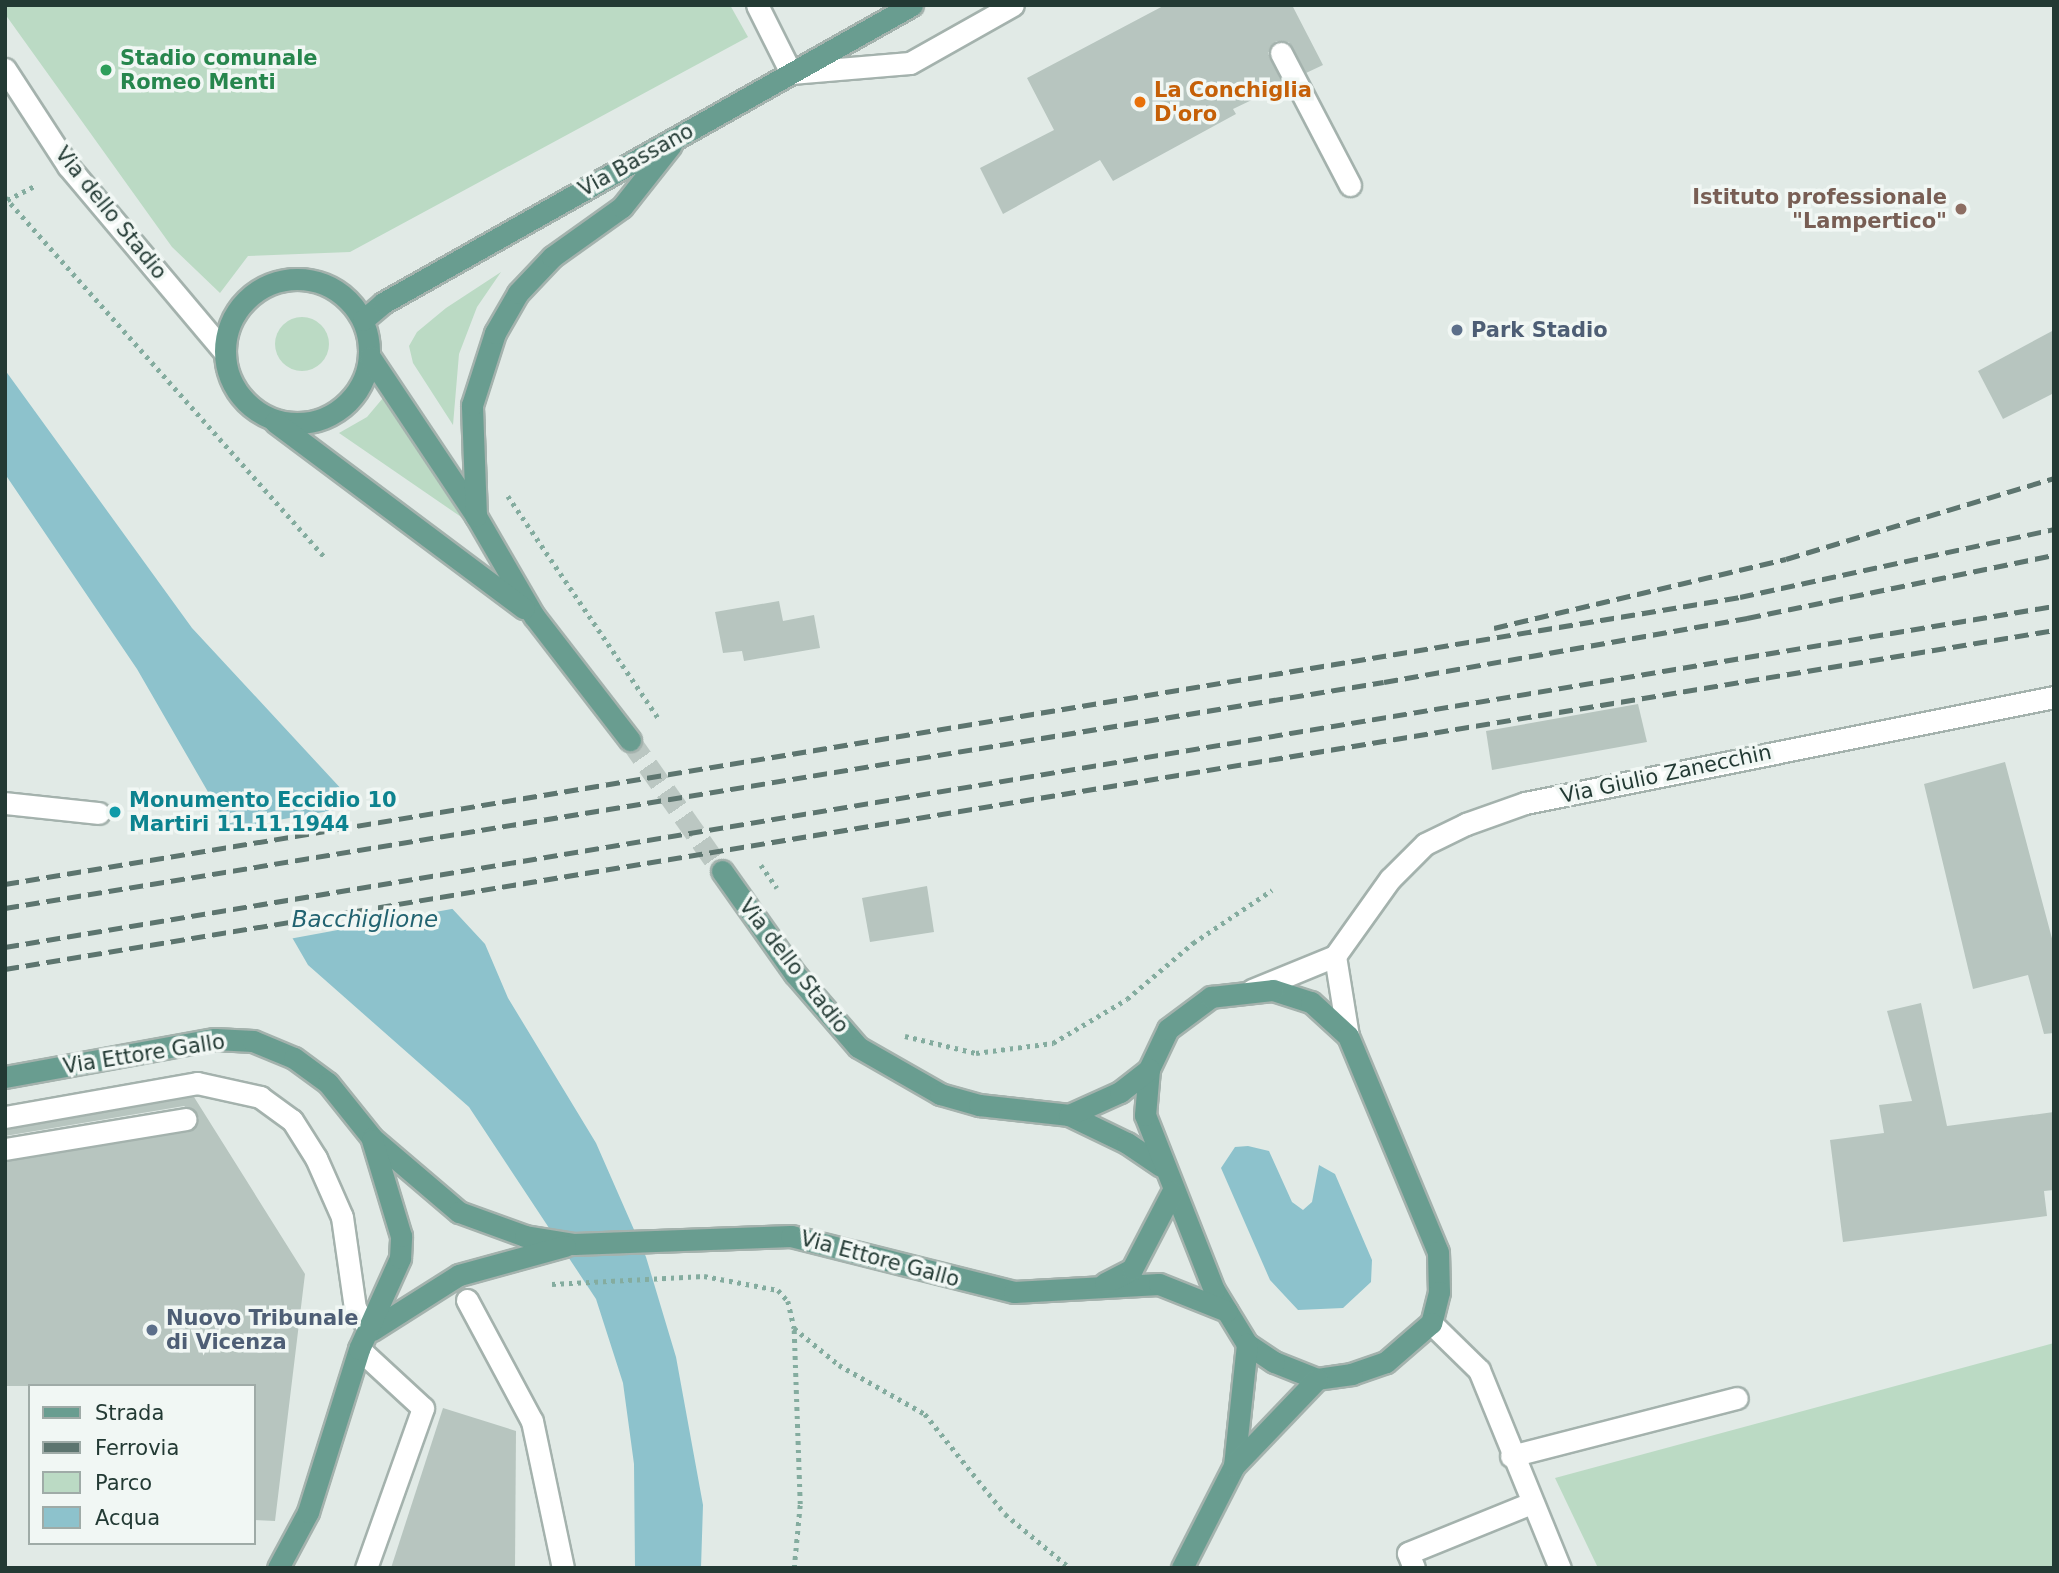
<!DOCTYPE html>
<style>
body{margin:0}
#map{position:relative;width:2059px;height:1573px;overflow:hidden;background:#e1eae6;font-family:"DejaVu Sans",sans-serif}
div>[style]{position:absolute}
.green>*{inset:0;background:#bbdac4}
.round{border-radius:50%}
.water>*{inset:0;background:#8dc2cc}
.pier>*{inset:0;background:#e1eae6}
.building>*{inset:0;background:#b7c5bf}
.major-tunnel>*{height:21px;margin-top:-10.5px;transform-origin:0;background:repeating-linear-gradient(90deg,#bbc7c2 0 21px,transparent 0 31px)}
.path>*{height:4.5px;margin-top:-2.25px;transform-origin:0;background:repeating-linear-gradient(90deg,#84ac9f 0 3.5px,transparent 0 8.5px)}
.roads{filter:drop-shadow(2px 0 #a4b2ad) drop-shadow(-2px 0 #a4b2ad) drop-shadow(0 2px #a4b2ad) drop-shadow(0 -2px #a4b2ad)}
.minor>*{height:21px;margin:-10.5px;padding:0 10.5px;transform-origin:10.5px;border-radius:10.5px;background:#fff}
.major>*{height:21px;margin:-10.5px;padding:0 10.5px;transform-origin:10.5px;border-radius:10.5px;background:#699d90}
.major>.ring{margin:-10.5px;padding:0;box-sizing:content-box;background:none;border:21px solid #699d90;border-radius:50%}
.rail>*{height:5px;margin-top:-2.5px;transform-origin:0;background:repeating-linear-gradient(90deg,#5d756f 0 14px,transparent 0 21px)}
.dots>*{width:19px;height:19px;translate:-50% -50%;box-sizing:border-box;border:4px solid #f1f7f4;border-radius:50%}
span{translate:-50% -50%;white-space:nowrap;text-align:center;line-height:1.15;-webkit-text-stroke:7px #f1f7f4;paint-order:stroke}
.leisure-label{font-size:21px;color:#27864d;font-weight:700}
.left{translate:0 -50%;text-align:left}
.food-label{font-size:21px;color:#c56008;font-weight:700}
.street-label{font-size:21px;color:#233a34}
.education-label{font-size:21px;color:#785e54;font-weight:700}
.right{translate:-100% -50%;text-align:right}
.service-label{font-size:21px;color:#4e5e75;font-weight:700}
.culture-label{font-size:21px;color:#0d838f;font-weight:700}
.water-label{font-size:23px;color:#226371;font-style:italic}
.frame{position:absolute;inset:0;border:7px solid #233a34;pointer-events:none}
.legend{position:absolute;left:28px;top:1384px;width:228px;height:161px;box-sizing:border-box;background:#f1f7f4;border:2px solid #9faba7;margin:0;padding:9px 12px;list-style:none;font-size:21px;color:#233a34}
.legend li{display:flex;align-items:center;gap:14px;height:35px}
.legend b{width:35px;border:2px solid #9faba7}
</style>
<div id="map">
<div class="green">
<i style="clip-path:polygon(5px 5px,730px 5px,748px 37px,350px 252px,248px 256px,220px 293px,172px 247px,5px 14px)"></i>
<i style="clip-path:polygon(501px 272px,477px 307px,459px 354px,453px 425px,413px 363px,409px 346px,417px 332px,446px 308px)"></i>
<i class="round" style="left:275px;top:317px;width:54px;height:54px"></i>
<i style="clip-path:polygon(383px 398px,467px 519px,467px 521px,339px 433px,367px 417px)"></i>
<i style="clip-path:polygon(2054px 1343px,2054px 1568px,1598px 1568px,1555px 1478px)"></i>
</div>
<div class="water">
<i style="clip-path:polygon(5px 370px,192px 628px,485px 944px,508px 998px,596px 1143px,646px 1257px,676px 1357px,703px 1505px,701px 1568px,635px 1568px,634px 1464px,623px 1383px,596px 1299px,469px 1107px,308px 965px,137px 669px,5px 474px)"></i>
<i style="clip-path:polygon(1248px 1146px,1269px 1151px,1292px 1202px,1303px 1210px,1312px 1202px,1319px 1165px,1335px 1174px,1372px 1260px,1371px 1282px,1343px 1308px,1298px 1310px,1270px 1280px,1221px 1168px,1235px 1147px)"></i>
</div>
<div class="pier">
<i style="clip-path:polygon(363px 805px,457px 908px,289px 939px,227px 829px)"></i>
</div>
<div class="building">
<i style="clip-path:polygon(1165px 5px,1292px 5px,1323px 65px,1306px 73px,1289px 42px,1276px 41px,1268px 53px,1283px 85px,1233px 109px,1236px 114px,1113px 181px,1100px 160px,1003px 214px,980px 168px,1054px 130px,1027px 78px)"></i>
<i style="clip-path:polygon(2054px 330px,2054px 393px,2003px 419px,1978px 371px)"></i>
<i style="clip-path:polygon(779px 601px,783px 621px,814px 615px,820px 648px,744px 661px,742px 651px,723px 653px,715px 612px)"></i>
<i style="clip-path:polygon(1638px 704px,1647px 742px,1492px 770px,1486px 731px)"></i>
<i style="clip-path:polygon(2005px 762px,2054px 946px,2054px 1033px,2044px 1034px,2028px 975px,1973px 989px,1924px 784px)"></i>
<i style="clip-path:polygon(927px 886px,934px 932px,870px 942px,862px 898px)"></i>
<i style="clip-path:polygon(1921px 1003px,1947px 1126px,2054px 1112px,2054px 1190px,2044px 1191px,2047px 1216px,1843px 1242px,1830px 1140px,1884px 1133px,1879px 1105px,1912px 1101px,1887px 1011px)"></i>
<i style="clip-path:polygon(194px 1097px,305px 1274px,275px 1521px,254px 1520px,254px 1386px,5px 1386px,5px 1162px,188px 1132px,199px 1118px,184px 1106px,5px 1136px,5px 1130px)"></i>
<i style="clip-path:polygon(443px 1408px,516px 1431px,515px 1568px,391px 1568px)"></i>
</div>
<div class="major-tunnel">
<i style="left:630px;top:740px;width:160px;rotate:54.9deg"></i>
</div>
<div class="path">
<i style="left:5px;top:197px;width:482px;rotate:48.4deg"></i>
<i style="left:7px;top:200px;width:33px;rotate:-27deg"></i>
<i style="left:508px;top:496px;width:269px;rotate:55.9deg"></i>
<i style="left:761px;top:865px;width:28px;rotate:55deg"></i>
<i style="left:905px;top:1036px;width:73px;rotate:13.5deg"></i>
<i style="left:976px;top:1053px;width:78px;rotate:-7.4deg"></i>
<i style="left:1053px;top:1043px;width:86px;rotate:-30.7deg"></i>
<i style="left:1127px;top:999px;width:87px;rotate:-40.3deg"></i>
<i style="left:1193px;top:943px;width:95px;rotate:-33.9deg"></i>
<i style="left:552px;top:1284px;width:152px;rotate:-3deg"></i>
<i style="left:704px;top:1276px;width:75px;rotate:10.7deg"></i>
<i style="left:778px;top:1290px;width:15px;rotate:48deg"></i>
<i style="left:788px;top:1301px;width:28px;rotate:77deg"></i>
<i style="left:794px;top:1328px;width:58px;rotate:39.4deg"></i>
<i style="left:839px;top:1365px;width:99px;rotate:29.7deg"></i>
<i style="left:925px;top:1414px;width:128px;rotate:51.3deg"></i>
<i style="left:1005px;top:1514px;width:85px;rotate:39.7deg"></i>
<i style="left:794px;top:1568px;width:64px;rotate:-84.6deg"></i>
<i style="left:800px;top:1504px;width:175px;rotate:-92deg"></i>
</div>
<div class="roads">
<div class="minor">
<i style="left:757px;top:5px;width:76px;rotate:63.4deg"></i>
<i style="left:791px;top:73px;width:119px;rotate:-4.8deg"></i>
<i style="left:910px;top:63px;width:118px;rotate:-29.4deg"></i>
<i style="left:1281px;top:53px;width:149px;rotate:62.4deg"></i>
<i style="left:5px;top:69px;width:116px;rotate:57deg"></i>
<i style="left:68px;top:166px;width:242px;rotate:49.9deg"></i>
<i style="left:5px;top:803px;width:94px;rotate:6.1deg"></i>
<i style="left:1335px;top:956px;width:81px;rotate:80.8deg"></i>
<i style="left:1252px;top:990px;width:90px;rotate:-22.3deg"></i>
<i style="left:1335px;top:956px;width:95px;rotate:-54.5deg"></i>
<i style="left:1390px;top:879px;width:49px;rotate:-45deg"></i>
<i style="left:1425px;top:844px;width:46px;rotate:-26deg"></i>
<i style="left:1466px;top:824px;width:63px;rotate:-19.6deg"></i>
<i style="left:1525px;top:803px;width:540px;rotate:-11.33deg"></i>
<i style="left:5px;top:1117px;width:195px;rotate:-10deg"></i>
<i style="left:197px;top:1083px;width:65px;rotate:12.5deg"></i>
<i style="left:260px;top:1097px;width:39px;rotate:36deg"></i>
<i style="left:292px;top:1120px;width:45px;rotate:57.7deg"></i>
<i style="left:316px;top:1158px;width:64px;rotate:66.2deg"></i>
<i style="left:342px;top:1217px;width:92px;rotate:81.9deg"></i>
<i style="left:355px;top:1308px;width:27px;rotate:57deg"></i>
<i style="left:5px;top:1149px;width:183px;rotate:-9.4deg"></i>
<i style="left:467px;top:1300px;width:137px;rotate:61.8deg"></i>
<i style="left:532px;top:1421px;width:150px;rotate:78.1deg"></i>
<i style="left:1431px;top:1323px;width:67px;rotate:44.4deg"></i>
<i style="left:1479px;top:1370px;width:214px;rotate:67.8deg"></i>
<i style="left:359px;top:1349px;width:87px;rotate:42.7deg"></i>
<i style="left:423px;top:1408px;width:170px;rotate:109.6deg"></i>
<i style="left:1511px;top:1456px;width:233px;rotate:-14.4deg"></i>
<i style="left:1414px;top:1568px;width:16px;rotate:-112deg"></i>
<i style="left:1408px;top:1553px;width:133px;rotate:-22.1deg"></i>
</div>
<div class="major">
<i class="ring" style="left:225px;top:279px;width:123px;height:123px"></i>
<i style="left:363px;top:320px;width:26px;rotate:-40deg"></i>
<i style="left:383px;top:303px;width:607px;rotate:-29.39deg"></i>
<i style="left:370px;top:357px;width:191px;rotate:56.3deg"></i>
<i style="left:476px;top:516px;width:116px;rotate:59.9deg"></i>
<i style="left:534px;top:616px;width:157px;rotate:52.3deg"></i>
<i style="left:275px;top:422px;width:311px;rotate:36.8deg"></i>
<i style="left:476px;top:516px;width:111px;rotate:-92.1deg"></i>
<i style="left:472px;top:405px;width:76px;rotate:-72.3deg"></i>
<i style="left:495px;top:333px;width:46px;rotate:-60.1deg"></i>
<i style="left:518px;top:293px;width:50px;rotate:-46.6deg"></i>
<i style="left:552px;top:257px;width:86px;rotate:-35.5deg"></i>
<i style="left:622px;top:207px;width:79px;rotate:-51.7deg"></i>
<i style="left:722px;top:871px;width:126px;rotate:54.7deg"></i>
<i style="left:795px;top:974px;width:96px;rotate:49.2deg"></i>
<i style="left:858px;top:1047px;width:95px;rotate:29.8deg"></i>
<i style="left:940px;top:1094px;width:41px;rotate:15.8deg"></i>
<i style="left:979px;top:1105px;width:91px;rotate:6.3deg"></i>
<i style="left:1069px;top:1115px;width:64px;rotate:25.8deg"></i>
<i style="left:1127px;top:1143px;width:41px;rotate:34.1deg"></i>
<i style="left:1273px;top:990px;width:40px;rotate:18deg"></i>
<i style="left:1311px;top:1002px;width:50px;rotate:42.6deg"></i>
<i style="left:1348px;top:1036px;width:234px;rotate:67.4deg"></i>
<i style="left:1438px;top:1252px;width:40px;rotate:88.6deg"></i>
<i style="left:1439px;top:1292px;width:32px;rotate:104deg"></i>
<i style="left:1431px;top:1323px;width:60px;rotate:139.1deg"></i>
<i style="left:1386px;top:1362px;width:36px;rotate:161deg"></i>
<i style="left:1352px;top:1374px;width:35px;rotate:172deg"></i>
<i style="left:1317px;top:1379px;width:46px;rotate:-158.4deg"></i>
<i style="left:1274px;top:1362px;width:32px;rotate:-146deg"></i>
<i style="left:1247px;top:1344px;width:63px;rotate:-121.4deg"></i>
<i style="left:1214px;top:1290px;width:188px;rotate:-111.5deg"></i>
<i style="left:1145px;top:1115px;width:46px;rotate:-85deg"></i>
<i style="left:1149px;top:1069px;width:44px;rotate:-64.6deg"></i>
<i style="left:1168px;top:1029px;width:54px;rotate:-36.7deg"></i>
<i style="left:1211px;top:997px;width:62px;rotate:-6.4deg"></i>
<i style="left:5px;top:1077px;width:213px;rotate:-10.3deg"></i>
<i style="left:215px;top:1039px;width:38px;rotate:3deg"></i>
<i style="left:253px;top:1041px;width:44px;rotate:22.5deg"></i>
<i style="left:294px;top:1058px;width:42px;rotate:36.3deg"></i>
<i style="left:328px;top:1083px;width:70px;rotate:51.3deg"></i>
<i style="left:372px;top:1138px;width:114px;rotate:40.4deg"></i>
<i style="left:459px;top:1212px;width:70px;rotate:20deg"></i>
<i style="left:525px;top:1236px;width:50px;rotate:9.3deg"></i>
<i style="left:574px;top:1244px;width:217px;rotate:-2.1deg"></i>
<i style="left:791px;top:1236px;width:230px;rotate:14.1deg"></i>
<i style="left:1014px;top:1292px;width:145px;rotate:-3.2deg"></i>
<i style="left:1159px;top:1284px;width:73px;rotate:21.7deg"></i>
<i style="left:1069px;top:1115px;width:56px;rotate:-24.3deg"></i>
<i style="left:1120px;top:1092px;width:37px;rotate:-38deg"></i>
<i style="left:1105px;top:1283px;width:30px;rotate:-27deg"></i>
<i style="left:1132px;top:1269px;width:87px;rotate:-62.5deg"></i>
<i style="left:372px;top:1330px;width:103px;rotate:-32.3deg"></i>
<i style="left:459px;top:1275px;width:110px;rotate:-15.3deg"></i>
<i style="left:1234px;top:1466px;width:123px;rotate:-83.9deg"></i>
<i style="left:278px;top:1568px;width:64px;rotate:-61.8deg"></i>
<i style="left:308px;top:1512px;width:171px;rotate:-72.6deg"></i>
<i style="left:359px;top:1349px;width:100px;rotate:-65.7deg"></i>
<i style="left:400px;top:1258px;width:22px;rotate:-87deg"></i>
<i style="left:401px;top:1236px;width:100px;rotate:-106.8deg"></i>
<i style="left:1182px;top:1568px;width:114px;rotate:-63deg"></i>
<i style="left:1234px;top:1466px;width:120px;rotate:-46.3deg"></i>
</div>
</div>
<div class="rail">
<i style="left:1494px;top:628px;width:300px;rotate:-13.3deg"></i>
<i style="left:1786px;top:559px;width:280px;rotate:-16.8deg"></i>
<i style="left:5px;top:884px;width:1759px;rotate:-9.39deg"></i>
<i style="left:1740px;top:597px;width:321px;rotate:-12.2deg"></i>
<i style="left:5px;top:908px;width:1397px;rotate:-9.31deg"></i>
<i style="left:1384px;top:682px;width:369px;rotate:-10deg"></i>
<i style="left:1747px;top:618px;width:313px;rotate:-11.6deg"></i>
<i style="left:5px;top:947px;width:2077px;rotate:-9.45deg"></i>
<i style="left:5px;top:969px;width:2077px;rotate:-9.39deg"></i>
</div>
<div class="dots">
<i style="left:106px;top:70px;background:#2e9e5b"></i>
<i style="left:1140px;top:102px;background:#e8710a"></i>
<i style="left:1961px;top:209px;background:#8d6e63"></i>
<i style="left:1457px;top:330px;background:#5c6f8a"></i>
<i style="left:115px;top:812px;background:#0f9aa8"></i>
<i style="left:152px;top:1330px;background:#5c6f8a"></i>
</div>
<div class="leisure-label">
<span class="left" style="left:120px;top:70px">Stadio comunale<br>Romeo Menti</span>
</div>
<div class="food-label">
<span class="left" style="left:1154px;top:102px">La Conchiglia<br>D'oro</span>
</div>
<div class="street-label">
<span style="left:636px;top:160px;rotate:-29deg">Via Bassano</span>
<span style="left:111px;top:213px;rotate:51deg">Via dello Stadio</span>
<span style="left:1666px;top:774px;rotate:-12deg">Via Giulio Zanecchin</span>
<span style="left:794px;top:966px;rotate:52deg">Via dello Stadio</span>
<span style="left:144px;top:1054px;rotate:-9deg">Via Ettore Gallo</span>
<span style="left:880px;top:1259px;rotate:15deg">Via Ettore Gallo</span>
</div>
<div class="education-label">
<span class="right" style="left:1947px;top:209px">Istituto professionale<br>"Lampertico"</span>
</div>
<div class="service-label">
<span class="left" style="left:1471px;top:330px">Park Stadio</span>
<span class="left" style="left:166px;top:1330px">Nuovo Tribunale<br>di Vicenza</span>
</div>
<div class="culture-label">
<span class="left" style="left:129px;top:812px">Monumento Eccidio 10<br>Martiri 11.11.1944</span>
</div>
<div class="water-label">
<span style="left:365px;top:919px">Bacchiglione</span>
</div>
<div class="frame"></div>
<ul class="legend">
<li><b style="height:9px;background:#699d90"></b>Strada</li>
<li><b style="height:9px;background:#5d756f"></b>Ferrovia</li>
<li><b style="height:19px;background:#bbdac4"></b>Parco</li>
<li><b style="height:19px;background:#8dc2cc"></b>Acqua</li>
</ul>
</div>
